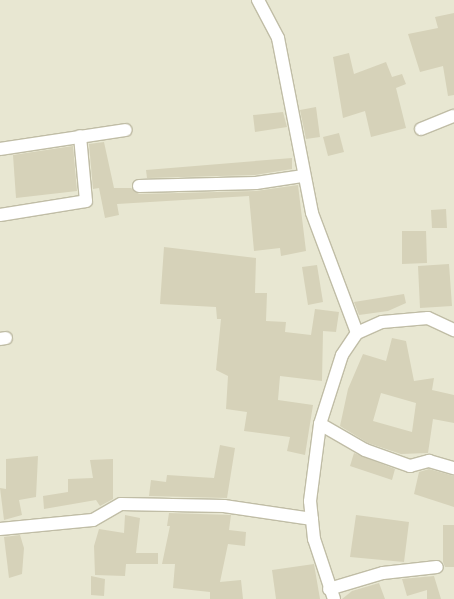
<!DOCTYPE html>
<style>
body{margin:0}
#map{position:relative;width:454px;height:599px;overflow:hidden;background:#f4f3e4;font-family:"Titillium Web",sans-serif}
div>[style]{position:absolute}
.residential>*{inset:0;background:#e8e7d2}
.building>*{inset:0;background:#d6d2b9}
.roads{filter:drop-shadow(1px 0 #c0bda6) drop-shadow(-1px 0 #c0bda6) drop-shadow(0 1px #c0bda6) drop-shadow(0 -1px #c0bda6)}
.street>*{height:12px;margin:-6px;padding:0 6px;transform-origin:6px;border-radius:6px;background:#fff}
span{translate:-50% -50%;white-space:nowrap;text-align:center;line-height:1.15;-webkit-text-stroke:4.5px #fff;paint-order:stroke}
</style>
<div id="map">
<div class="residential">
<i style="clip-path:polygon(0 0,454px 0,454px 599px,0 599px)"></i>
</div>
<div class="building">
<i style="clip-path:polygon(454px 13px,454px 95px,448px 96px,443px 66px,420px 72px,408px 34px,438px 28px,435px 17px)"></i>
<i style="clip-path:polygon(349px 53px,354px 74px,386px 62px,392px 77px,402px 74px,406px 84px,396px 88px,406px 128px,371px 137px,365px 111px,343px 118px,333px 57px)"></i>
<i style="clip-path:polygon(316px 107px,320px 137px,306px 139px,300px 110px)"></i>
<i style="clip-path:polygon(283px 112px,287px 127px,255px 132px,253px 115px)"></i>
<i style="clip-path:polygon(339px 133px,344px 152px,328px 156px,323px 137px)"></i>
<i style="clip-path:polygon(104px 142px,114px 188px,131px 188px,139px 194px,256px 191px,298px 185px,306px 251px,281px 256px,280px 248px,254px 251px,249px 196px,117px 204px,119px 215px,105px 218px,99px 188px,93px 189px,89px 144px)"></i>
<i style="clip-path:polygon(73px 146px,77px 191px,16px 198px,13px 155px)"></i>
<i style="clip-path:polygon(292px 158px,292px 169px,255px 175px,147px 178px,146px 170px)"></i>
<i style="clip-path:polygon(446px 209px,447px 228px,432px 228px,431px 210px)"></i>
<i style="clip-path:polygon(402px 231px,426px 231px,427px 263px,402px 264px)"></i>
<i style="clip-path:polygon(164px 247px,256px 258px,255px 293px,267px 293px,266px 321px,286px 322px,285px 332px,311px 335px,315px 309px,339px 312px,336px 332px,323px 331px,322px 381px,280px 376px,278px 400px,313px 405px,305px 455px,287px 451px,290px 437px,244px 431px,247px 412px,226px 409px,228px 376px,216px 370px,221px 319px,217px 319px,216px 307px,160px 304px)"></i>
<i style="clip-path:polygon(449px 264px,452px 306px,420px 308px,418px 266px)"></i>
<i style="clip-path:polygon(317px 265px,323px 302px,308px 305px,302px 267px)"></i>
<i style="clip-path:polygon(404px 294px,406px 303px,388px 311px,359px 315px,354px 302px)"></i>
<i style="clip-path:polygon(evenodd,392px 338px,406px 341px,414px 381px,434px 378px,432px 390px,454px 395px,454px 423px,433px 419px,428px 453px,401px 454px,368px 443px,340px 426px,348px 389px,363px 354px,386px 361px,392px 338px,381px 393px,416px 403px,412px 432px,373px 421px,381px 393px)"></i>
<i style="clip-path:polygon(220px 445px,235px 448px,227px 498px,149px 496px,151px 480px,166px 482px,167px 475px,214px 478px)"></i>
<i style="clip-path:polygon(354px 453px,395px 469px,392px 480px,350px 466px)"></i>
<i style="clip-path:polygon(38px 456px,36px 497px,19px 500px,22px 515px,4px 520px,0 488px,6px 489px,6px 459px)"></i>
<i style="clip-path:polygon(113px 459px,113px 499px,100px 506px,96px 500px,44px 509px,43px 496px,68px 492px,68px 479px,93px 478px,90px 460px)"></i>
<i style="clip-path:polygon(429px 469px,454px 476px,454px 507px,414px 494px,419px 472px)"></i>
<i style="clip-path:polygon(169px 513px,231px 515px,229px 530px,246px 532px,245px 546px,228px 544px,220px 582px,241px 580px,243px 599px,210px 599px,210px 592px,173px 588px,175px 564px,162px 564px,170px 526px,167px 526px)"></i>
<i style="clip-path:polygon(125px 515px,140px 518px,136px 553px,158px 553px,158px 564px,126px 564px,125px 576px,95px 575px,94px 546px,99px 529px,124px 533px)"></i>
<i style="clip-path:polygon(356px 515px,409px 522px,404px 562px,350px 557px)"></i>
<i style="clip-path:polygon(443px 525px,454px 525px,454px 567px,445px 567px,443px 562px)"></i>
<i style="clip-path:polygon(20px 535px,24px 548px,22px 574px,9px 578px,4px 537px)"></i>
<i style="clip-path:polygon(314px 564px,320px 599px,276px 599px,272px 570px)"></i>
<i style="clip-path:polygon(91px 576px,105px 579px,104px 596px,91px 595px)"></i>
<i style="clip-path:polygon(434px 576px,441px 599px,427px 599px,427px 590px,407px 596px,402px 579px)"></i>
<i style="clip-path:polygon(379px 583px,385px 599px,342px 599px,352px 591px)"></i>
</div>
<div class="roads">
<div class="street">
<i style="left:258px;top:0;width:43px;rotate:62.2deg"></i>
<i style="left:278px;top:38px;width:178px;rotate:79deg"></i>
<i style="left:312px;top:213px;width:128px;rotate:69.4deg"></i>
<i style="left:421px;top:129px;width:35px;rotate:-22deg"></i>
<i style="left:0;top:149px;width:127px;rotate:-8.6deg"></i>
<i style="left:139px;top:186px;width:117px;rotate:-1.5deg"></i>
<i style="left:256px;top:183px;width:48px;rotate:-8.5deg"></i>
<i style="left:0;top:215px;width:87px;rotate:-9.2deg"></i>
<i style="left:86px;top:201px;width:65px;rotate:-95.3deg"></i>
<i style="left:0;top:339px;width:6px;rotate:-9deg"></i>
<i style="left:320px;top:424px;width:52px;rotate:30deg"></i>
<i style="left:365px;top:450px;width:48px;rotate:19.6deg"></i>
<i style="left:410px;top:466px;width:20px;rotate:-15deg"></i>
<i style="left:429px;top:461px;width:26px;rotate:16deg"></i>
<i style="left:0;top:529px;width:93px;rotate:-5.5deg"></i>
<i style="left:93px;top:520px;width:32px;rotate:-30deg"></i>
<i style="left:121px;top:504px;width:103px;rotate:1.1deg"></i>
<i style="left:224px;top:506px;width:89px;rotate:8.4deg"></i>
<i style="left:329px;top:589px;width:56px;rotate:-16.5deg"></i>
<i style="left:383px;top:573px;width:54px;rotate:-6.3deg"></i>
<i style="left:334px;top:599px;width:63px;rotate:-108.4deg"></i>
<i style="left:314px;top:539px;width:38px;rotate:-96deg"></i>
<i style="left:310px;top:501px;width:78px;rotate:-82.6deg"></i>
<i style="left:320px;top:424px;width:72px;rotate:-72.3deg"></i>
<i style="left:342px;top:355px;width:27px;rotate:-56deg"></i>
<i style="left:357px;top:333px;width:27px;rotate:-24deg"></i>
<i style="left:382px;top:322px;width:46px;rotate:-5deg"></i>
<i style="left:428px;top:318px;width:29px;rotate:25deg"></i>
</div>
</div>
</div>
